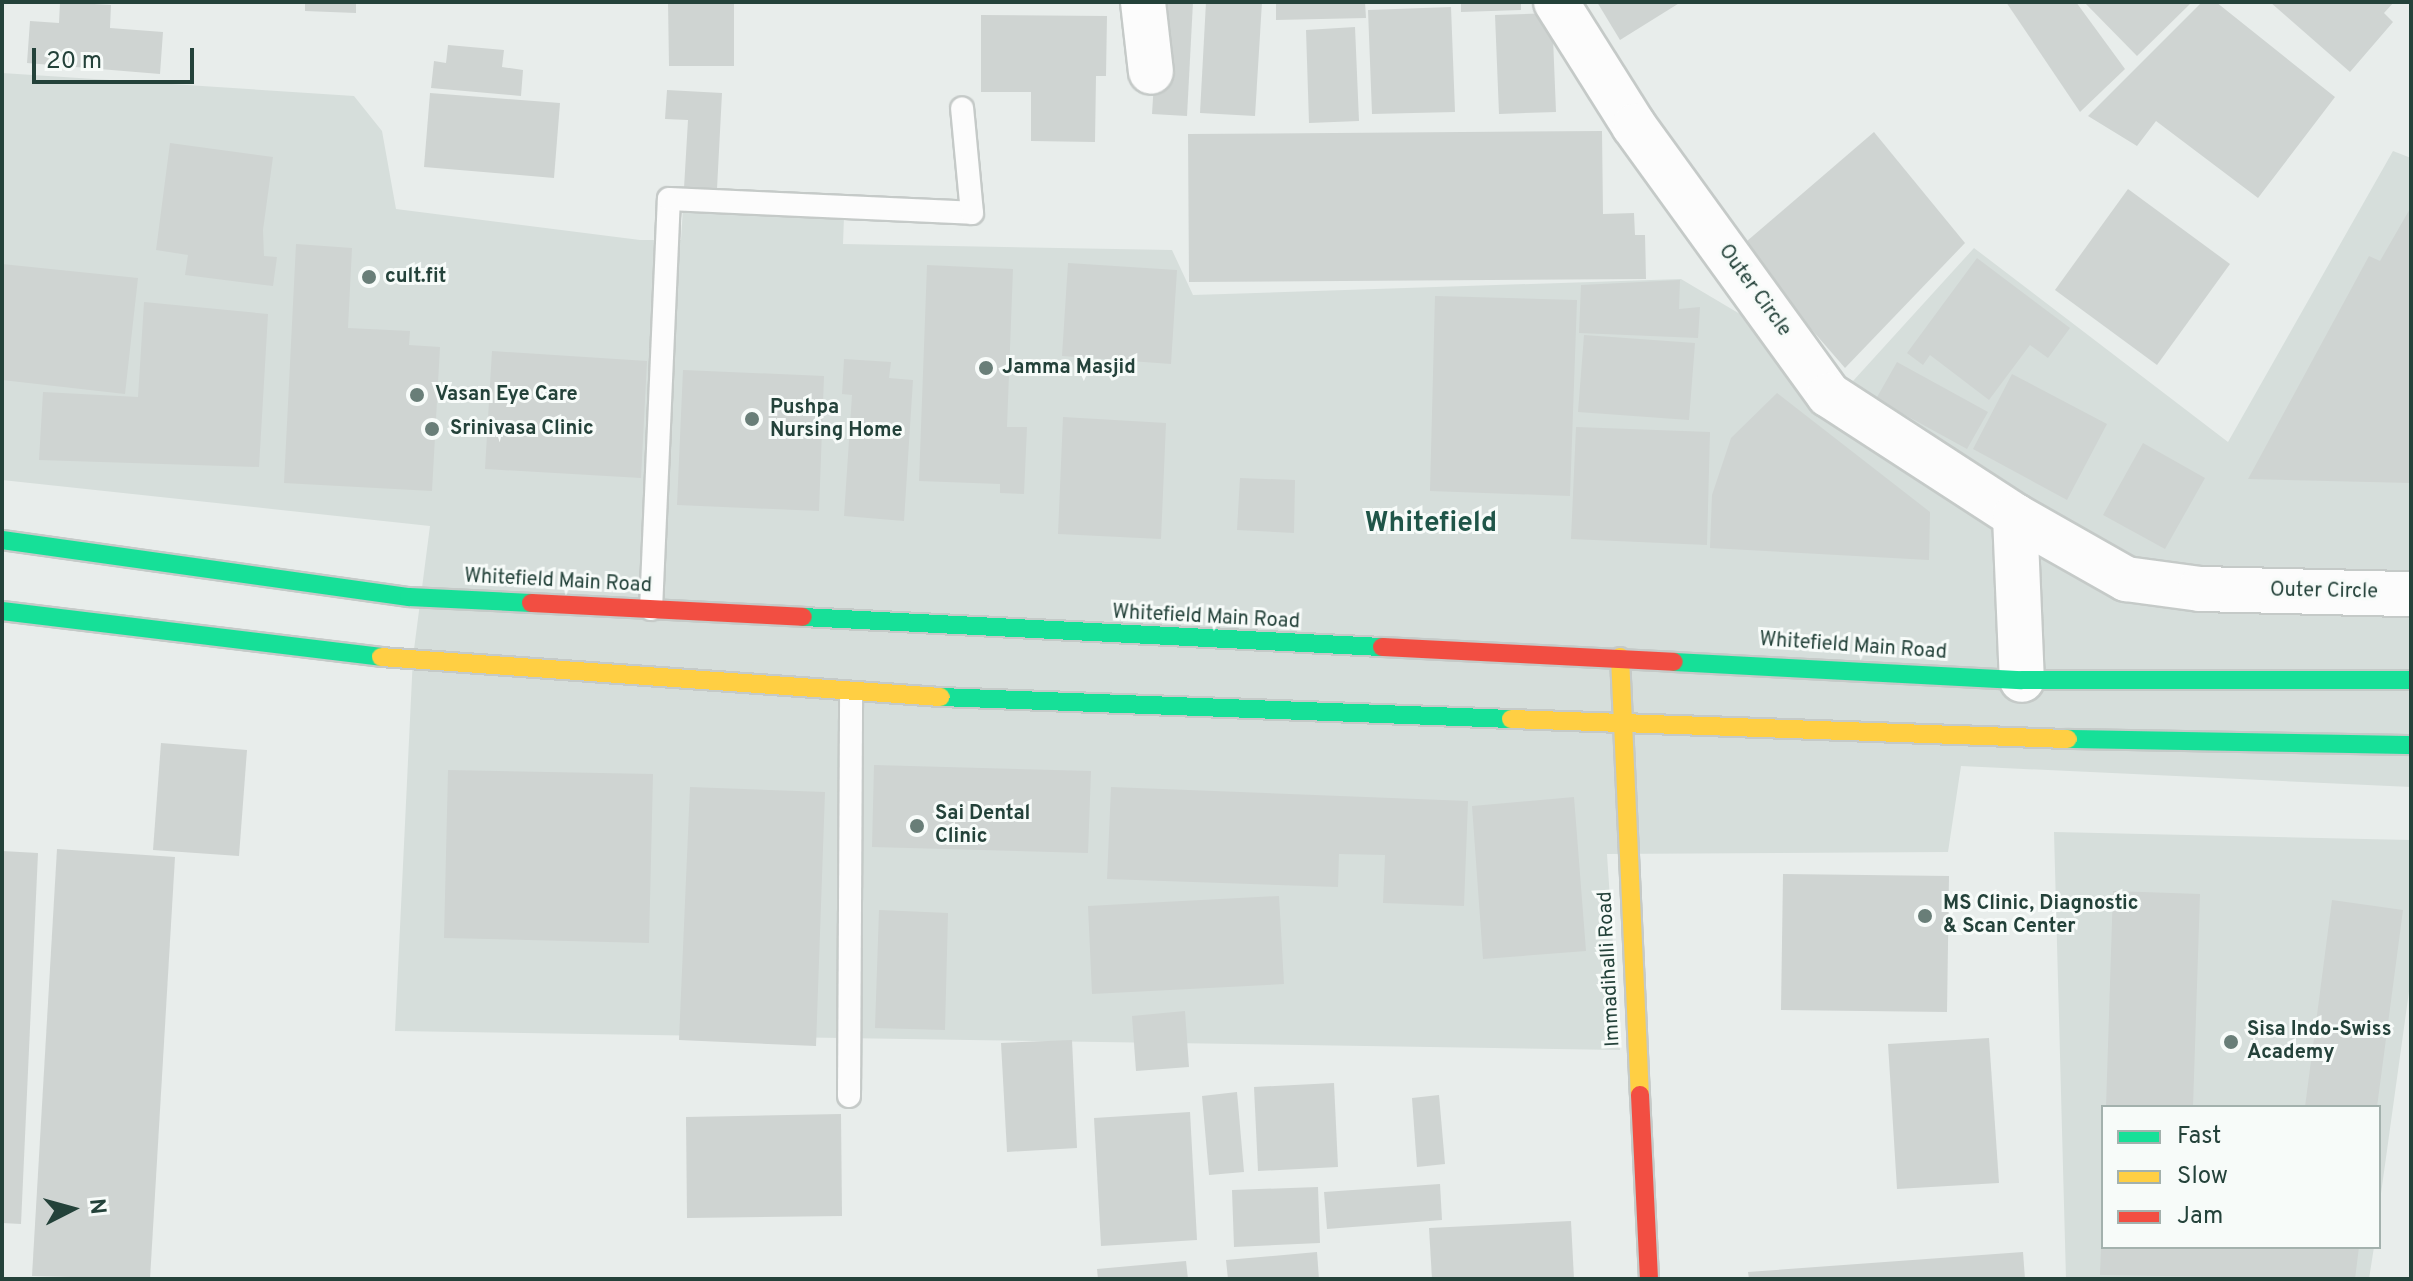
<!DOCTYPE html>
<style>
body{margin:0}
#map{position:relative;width:2413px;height:1281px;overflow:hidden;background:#e8edeb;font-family:Overpass,sans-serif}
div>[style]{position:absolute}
.built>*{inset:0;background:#d6dedb}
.building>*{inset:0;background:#cfd4d2}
.roads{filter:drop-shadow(2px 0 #c5cac8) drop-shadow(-2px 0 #c5cac8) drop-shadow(0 2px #c5cac8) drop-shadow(0 -2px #c5cac8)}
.lane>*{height:22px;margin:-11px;padding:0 11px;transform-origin:11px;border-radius:11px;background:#fcfcfc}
.street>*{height:44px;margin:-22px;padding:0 22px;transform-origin:22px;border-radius:22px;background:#fcfcfc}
.fast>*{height:18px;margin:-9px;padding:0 9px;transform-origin:9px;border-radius:9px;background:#16e098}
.slow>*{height:18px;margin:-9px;padding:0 9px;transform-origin:9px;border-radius:9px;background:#ffcf43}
.jam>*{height:18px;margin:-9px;padding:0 9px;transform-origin:9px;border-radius:9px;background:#f24e42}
.dots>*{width:22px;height:22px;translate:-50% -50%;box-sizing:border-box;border:4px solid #f7fbf9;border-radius:50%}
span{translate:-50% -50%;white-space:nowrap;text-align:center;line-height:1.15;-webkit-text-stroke:6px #f7fbf9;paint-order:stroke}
.poi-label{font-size:20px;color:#24423a;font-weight:700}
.left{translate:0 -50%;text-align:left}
.street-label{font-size:20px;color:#24423a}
.district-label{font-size:28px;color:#1f5548;font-weight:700}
.frame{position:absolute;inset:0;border:4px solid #24423a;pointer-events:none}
.legend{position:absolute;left:2101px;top:1105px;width:280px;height:144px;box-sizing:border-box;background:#f7fbf9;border:2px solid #a3b1ad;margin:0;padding:10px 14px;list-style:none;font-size:24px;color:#24423a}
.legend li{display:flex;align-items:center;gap:16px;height:40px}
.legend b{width:40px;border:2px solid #a3b1ad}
.north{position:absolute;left:32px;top:1169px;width:80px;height:80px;-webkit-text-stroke:6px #f7fbf9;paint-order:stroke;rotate:84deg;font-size:22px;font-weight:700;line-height:32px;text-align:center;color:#24423a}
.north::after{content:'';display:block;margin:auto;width:28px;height:36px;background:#24423a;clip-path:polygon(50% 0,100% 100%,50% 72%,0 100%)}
.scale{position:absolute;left:32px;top:48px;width:162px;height:36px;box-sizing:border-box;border:4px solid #24423a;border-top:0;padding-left:10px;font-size:24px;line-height:28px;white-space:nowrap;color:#24423a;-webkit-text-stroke:6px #f7fbf9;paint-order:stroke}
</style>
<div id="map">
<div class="built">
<i style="clip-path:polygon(2px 73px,354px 96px,382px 131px,396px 209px,640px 240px,681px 240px,683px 208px,844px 217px,843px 244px,1172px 250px,1193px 295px,1681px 279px,1853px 381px,1974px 248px,2228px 442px,2393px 151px,2411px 158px,2411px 787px,1961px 766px,1948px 852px,1607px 854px,1620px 1050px,395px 1031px,413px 657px,430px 526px,2px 480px)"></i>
<i style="clip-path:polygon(2054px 832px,2411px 840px,2411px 977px,2379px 1208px,2379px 1107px,2103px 1107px,2103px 1247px,2374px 1247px,2369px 1279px,2066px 1279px)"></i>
</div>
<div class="building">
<i style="clip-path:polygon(60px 2px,111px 5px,110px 28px,163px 32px,160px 74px,27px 63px,30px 21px,59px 23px)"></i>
<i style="clip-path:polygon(305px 2px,356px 2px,356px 13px,305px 11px)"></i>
<i style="clip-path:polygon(668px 2px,734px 2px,734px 66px,669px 66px)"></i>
<i style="clip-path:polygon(1159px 2px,1193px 2px,1187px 116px,1152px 114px)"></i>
<i style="clip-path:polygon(1206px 2px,1262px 2px,1255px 116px,1200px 113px)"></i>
<i style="clip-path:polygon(1276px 2px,1365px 2px,1366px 18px,1276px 20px)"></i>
<i style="clip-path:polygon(1461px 2px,1521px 2px,1521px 10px,1461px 12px)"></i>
<i style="clip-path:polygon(1597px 2px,1681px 2px,1620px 40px)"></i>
<i style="clip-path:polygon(2006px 2px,2076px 2px,2125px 69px,2080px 112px)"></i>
<i style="clip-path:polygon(2084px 2px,2192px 2px,2137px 56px)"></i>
<i style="clip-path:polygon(2202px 2px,2216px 2px,2335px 97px,2258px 198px,2156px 121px,2137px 146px,2088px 116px)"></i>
<i style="clip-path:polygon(2270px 2px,2394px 2px,2384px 13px,2393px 22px,2350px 72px)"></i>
<i style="clip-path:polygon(1451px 7px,1455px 112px,1372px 114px,1368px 10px)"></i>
<i style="clip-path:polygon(1552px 13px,1556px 112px,1499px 114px,1495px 15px)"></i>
<i style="clip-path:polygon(981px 15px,1107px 16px,1106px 76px,1096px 76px,1095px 142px,1031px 141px,1031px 92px,981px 92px)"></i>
<i style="clip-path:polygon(1355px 27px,1359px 121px,1309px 123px,1306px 30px)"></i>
<i style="clip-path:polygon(448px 45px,504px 50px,502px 67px,523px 70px,521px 96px,431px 88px,434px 61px,446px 63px)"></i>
<i style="clip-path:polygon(667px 90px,722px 93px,717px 189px,684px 188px,688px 120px,665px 119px)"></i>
<i style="clip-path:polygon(430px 93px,560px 103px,554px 178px,424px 167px)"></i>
<i style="clip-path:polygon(1602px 131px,1603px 214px,1634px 213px,1635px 235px,1645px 235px,1646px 279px,1189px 282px,1188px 134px)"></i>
<i style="clip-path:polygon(1874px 132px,1965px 243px,1845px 368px,1740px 247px)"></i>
<i style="clip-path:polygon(170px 143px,273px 157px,263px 230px,264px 256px,277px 257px,273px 286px,185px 275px,188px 255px,156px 250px)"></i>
<i style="clip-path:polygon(2128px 189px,2230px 264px,2157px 365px,2055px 290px)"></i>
<i style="clip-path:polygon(2411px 207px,2411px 483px,2248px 479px,2369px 256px,2380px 261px)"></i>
<i style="clip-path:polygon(296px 244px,352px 248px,348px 328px,410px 331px,409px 345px,440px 347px,432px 491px,284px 483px)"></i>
<i style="clip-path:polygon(1977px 258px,2070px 328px,2048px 358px,2030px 345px,1989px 400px,1930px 355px,1923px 365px,1907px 353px)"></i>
<i style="clip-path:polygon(1068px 263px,1177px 270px,1171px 364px,1062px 356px)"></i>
<i style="clip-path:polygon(2px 264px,138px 278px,125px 394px,2px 380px)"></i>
<i style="clip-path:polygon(927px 265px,1013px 269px,1007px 427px,1027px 427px,1024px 494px,1000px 493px,1000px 484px,919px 481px)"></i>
<i style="clip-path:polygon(1680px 280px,1679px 309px,1700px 307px,1698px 338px,1579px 333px,1581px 285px)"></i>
<i style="clip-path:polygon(1435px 296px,1577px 300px,1570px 496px,1430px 491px)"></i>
<i style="clip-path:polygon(144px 302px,268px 314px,259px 467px,39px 460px,43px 392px,138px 397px)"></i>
<i style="clip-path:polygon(1584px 335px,1695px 343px,1689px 420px,1578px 412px)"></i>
<i style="clip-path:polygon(492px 351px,647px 361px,641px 478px,485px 469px)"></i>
<i style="clip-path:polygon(844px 359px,891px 362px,889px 378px,913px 380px,904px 521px,844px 516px,852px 395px,842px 394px)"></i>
<i style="clip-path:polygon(1897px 362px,1988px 412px,1967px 449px,1876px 399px)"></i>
<i style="clip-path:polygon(683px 370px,824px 376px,819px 511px,677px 505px)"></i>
<i style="clip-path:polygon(2012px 374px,2107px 424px,2067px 500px,1973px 449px)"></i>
<i style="clip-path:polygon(1777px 393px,1930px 512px,1929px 560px,1710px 548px,1712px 495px,1731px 438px)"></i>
<i style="clip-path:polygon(1063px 417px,1166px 423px,1161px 539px,1058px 534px)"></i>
<i style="clip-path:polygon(1576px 427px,1710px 432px,1707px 545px,1571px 539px)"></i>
<i style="clip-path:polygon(2143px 443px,2205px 478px,2165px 549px,2103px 515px)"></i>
<i style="clip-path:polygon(1240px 478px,1295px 480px,1294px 533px,1237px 530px)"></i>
<i style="clip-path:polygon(161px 743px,247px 750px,239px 856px,153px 850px)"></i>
<i style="clip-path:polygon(874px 765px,1091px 771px,1088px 853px,872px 847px)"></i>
<i style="clip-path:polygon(448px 770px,653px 774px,649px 943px,444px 938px)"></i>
<i style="clip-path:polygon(690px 787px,825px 792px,816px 1046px,679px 1040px)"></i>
<i style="clip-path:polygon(1111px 787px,1468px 801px,1464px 906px,1383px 903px,1385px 855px,1339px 854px,1338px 887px,1107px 879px)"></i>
<i style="clip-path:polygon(1574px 797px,1586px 951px,1483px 959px,1472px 806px)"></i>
<i style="clip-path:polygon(57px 849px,175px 857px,150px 1279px,32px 1276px)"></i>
<i style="clip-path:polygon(2px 851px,38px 853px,21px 1224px,2px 1223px)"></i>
<i style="clip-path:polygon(1783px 874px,1949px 876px,1947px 1012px,1781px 1010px)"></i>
<i style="clip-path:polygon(2113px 891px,2200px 894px,2193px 1107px,2106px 1107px)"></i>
<i style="clip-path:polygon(1279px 896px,1284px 984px,1092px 994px,1088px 906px)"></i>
<i style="clip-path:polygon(2332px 900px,2403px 910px,2377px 1107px,2305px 1107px)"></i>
<i style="clip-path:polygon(879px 910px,948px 913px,945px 1030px,875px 1028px)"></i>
<i style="clip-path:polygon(1185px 1011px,1189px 1067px,1136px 1071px,1132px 1016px)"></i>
<i style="clip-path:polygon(1989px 1038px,1999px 1183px,1897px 1189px,1888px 1044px)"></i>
<i style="clip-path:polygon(1072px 1040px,1077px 1148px,1007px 1152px,1001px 1043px)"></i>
<i style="clip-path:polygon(1334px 1083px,1338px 1167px,1258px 1171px,1254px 1087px)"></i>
<i style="clip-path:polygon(1237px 1092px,1244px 1172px,1209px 1175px,1202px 1096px)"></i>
<i style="clip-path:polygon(1439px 1095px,1445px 1164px,1417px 1167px,1412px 1098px)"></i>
<i style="clip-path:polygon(1190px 1112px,1197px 1240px,1101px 1246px,1094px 1118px)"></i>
<i style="clip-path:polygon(841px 1114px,842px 1216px,687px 1218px,686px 1117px)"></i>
<i style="clip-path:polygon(1440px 1184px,1442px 1220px,1327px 1229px,1324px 1192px)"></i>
<i style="clip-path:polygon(1318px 1187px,1320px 1243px,1234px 1247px,1232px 1190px)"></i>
<i style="clip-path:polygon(1571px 1221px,1574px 1279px,1432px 1279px,1429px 1228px)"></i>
<i style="clip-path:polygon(2101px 1247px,2359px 1247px,2355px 1279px,2100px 1275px)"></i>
<i style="clip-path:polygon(1317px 1252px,1319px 1279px,1228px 1279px,1226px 1260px)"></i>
<i style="clip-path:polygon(2023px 1252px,2025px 1279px,1749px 1279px,1748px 1272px)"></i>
<i style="clip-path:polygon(1186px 1261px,1188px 1279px,1098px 1279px,1097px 1269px)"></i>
</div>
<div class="roads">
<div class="lane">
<i style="left:651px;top:609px;width:410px;rotate:-87.5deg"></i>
<i style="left:669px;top:199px;width:303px;rotate:2.6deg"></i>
<i style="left:972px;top:213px;width:105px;rotate:-95.4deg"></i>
<i style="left:849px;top:1096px;width:402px;rotate:-89.7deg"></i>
</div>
<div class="street">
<i style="left:1143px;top:2px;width:70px;rotate:83.5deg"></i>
<i style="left:1556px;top:2px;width:146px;rotate:57.8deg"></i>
<i style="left:1634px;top:126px;width:332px;rotate:54.1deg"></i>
<i style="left:1829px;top:395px;width:222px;rotate:33deg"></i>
<i style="left:2015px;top:516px;width:164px;rotate:87.6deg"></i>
<i style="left:2015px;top:516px;width:128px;rotate:29.6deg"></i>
<i style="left:2126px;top:579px;width:75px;rotate:7.7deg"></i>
<i style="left:2200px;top:589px;width:211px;rotate:1.4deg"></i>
</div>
<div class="fast">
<i style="left:2px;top:540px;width:411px;rotate:8deg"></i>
<i style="left:409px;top:597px;width:122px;rotate:2.8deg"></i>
<i style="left:2px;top:611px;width:382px;rotate:6.9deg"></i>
<i style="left:803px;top:617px;width:580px;rotate:2.97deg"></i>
<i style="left:1674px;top:662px;width:348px;rotate:3deg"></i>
<i style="left:2022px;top:680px;width:389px"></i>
<i style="left:941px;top:697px;width:570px;rotate:2.21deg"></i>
<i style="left:2068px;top:739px;width:343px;rotate:1deg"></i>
</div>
<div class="slow">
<i style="left:381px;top:657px;width:561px;rotate:4.09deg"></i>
<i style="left:1620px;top:657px;width:438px;rotate:87.4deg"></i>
<i style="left:1511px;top:719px;width:557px;rotate:2.06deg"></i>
</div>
<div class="jam">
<i style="left:531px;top:603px;width:272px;rotate:2.9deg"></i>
<i style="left:1382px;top:647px;width:292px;rotate:2.9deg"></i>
<i style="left:1640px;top:1095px;width:184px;rotate:87.2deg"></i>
</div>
</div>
<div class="dots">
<i style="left:369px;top:277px;background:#697e78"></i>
<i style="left:986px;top:368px;background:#697e78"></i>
<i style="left:417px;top:395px;background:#697e78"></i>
<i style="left:752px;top:419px;background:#697e78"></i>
<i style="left:432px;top:429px;background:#697e78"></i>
<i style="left:917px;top:826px;background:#697e78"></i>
<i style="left:1925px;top:916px;background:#697e78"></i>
<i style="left:2231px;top:1042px;background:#697e78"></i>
</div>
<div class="poi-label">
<span class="left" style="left:385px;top:277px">cult.fit</span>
<span class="left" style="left:1002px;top:368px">Jamma Masjid</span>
<span class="left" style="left:435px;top:395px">Vasan Eye Care</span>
<span class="left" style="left:770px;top:420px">Pushpa<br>Nursing Home</span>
<span class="left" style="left:450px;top:429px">Srinivasa Clinic</span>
<span class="left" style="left:935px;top:826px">Sai Dental<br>Clinic</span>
<span class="left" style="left:1943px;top:916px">MS Clinic, Diagnostic<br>&amp; Scan Center</span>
<span class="left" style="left:2247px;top:1042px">Sisa Indo-Swiss<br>Academy</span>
</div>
<div class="street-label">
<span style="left:1754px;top:291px;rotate:54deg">Outer Circle</span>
<span style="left:558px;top:582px;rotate:3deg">Whitefield Main Road</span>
<span style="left:2324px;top:592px;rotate:1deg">Outer Circle</span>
<span style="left:1206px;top:618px;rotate:3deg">Whitefield Main Road</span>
<span style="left:1853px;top:647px;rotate:4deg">Whitefield Main Road</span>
<span style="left:1610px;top:969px;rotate:-93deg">Immadihalli Road</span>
</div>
<div class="district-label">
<span style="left:1431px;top:524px">Whitefield</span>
</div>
<div class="frame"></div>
<ul class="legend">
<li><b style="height:10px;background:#16e098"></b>Fast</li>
<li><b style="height:10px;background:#ffcf43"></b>Slow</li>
<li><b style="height:10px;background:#f24e42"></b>Jam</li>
</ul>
<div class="north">N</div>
<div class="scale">20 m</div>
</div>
